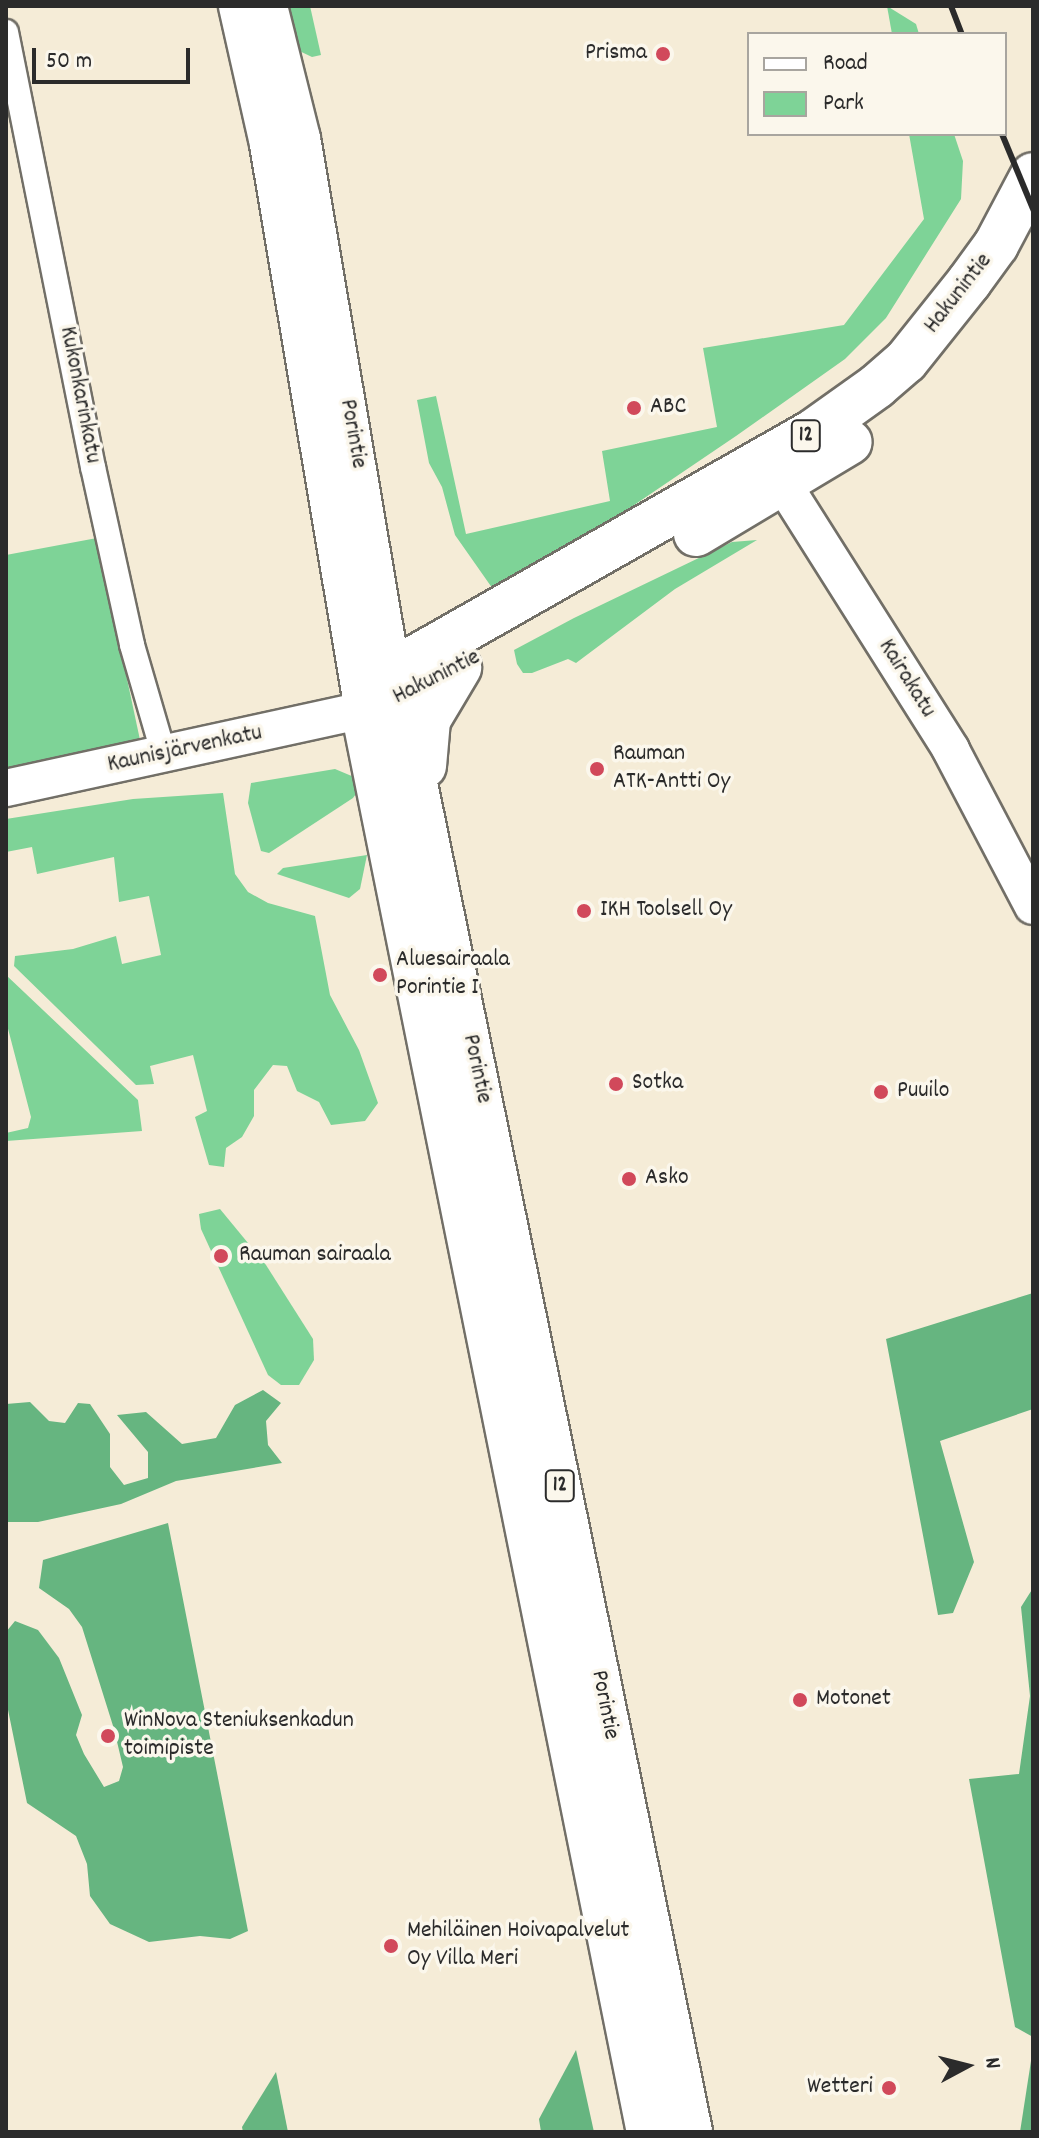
<!DOCTYPE html>
<meta charset="utf-8">
<style>
body{margin:0}
#map{position:relative;width:1039px;height:2138px;overflow:hidden;background:#f5ecd7;font-family:Dekko,sans-serif}
div>[style]{position:absolute}
.green>*{inset:0;background:#7ed397}
.forest>*{inset:0;background:#66b580}
.roads{filter:drop-shadow(2px 0 #726f67) drop-shadow(-2px 0 #726f67) drop-shadow(0 2px #726f67) drop-shadow(0 -2px #726f67)}
.street>*{height:24px;margin:-12px;padding:0 12px;transform-origin:12px;border-radius:12px;background:#fff}
.secondary>*{height:36px;margin:-18px;padding:0 18px;transform-origin:18px;border-radius:18px;background:#fff}
.highway>*{height:44px;margin:-22px;padding:0 22px;transform-origin:22px;border-radius:22px;background:#fff}
.rail>*{height:6px;margin:-3px;padding:0 3px;transform-origin:3px;border-radius:3px;background:#2b2b2b}
.dots>*{width:22px;height:22px;translate:-50% -50%;box-sizing:border-box;border:4px solid #fbf7ec;border-radius:50%}
span{translate:-50% -50%;white-space:nowrap;text-align:center;line-height:1.15;-webkit-text-stroke:7px #fbf7ec;paint-order:stroke}
.shield-label span{padding:2px 6px;background:#fbf7ec;border:2px solid;border-radius:6px;-webkit-text-stroke-width:0}
.shield-label{font-size:22px;color:#2b2b2b;font-weight:700}
.poi-label{font-size:24px;color:#2b2b2b}
.right{translate:-100% -50%;text-align:right}
.left{translate:0 -50%;text-align:left}
.street-label{font-size:24px;color:#2b2b2b}
.frame{position:absolute;inset:0;border:8px solid #2b2b2b;pointer-events:none}
.legend{position:absolute;left:747px;top:32px;width:260px;height:104px;box-sizing:border-box;background:#fbf7ec;border:2px solid #a8a59f;margin:0;padding:10px 14px;list-style:none;font-size:24px;color:#2b2b2b}
.legend li{display:flex;align-items:center;gap:16px;height:40px}
.legend b{width:40px;border:2px solid #a8a59f}
.north{position:absolute;left:927px;top:2026px;width:80px;height:80px;-webkit-text-stroke:6px #fbf7ec;paint-order:stroke;rotate:83deg;font-size:22px;font-weight:700;line-height:32px;text-align:center;color:#2b2b2b}
.north::after{content:'';display:block;margin:auto;width:28px;height:36px;background:#2b2b2b;clip-path:polygon(50% 0,100% 100%,50% 72%,0 100%)}
.scale{position:absolute;left:32px;top:48px;width:158px;height:36px;box-sizing:border-box;border:4px solid #2b2b2b;border-top:0;padding-left:10px;font-size:24px;line-height:28px;white-space:nowrap;color:#2b2b2b;-webkit-text-stroke:6px #fbf7ec;paint-order:stroke}
</style>
<div id="map">
<div class="green">
<i style="clip-path:polygon(279px 6px,310px 6px,321px 55px,312px 57px,291px 47px)"></i>
<i style="clip-path:polygon(887px 6px,916px 24px,919px 34px,892px 34px)"></i>
<i style="clip-path:polygon(909px 134px,954px 134px,963px 161px,961px 199px,886px 318px,845px 359px,736px 436px,550px 562px,495px 592px,455px 535px,442px 487px,429px 463px,417px 400px,436px 396px,466px 534px,610px 501px,602px 451px,717px 427px,703px 348px,844px 325px,924px 219px)"></i>
<i style="clip-path:polygon(97px 538px,140px 740px,6px 770px,6px 555px)"></i>
<i style="clip-path:polygon(757px 540px,675px 589px,576px 663px,568px 659px,532px 673px,523px 673px,517px 664px,514px 650px,574px 618px,732px 542px)"></i>
<i style="clip-path:polygon(335px 769px,354px 777px,358px 791px,353px 798px,269px 853px,261px 851px,248px 803px,251px 783px)"></i>
<i style="clip-path:polygon(223px 793px,235px 874px,248px 892px,268px 903px,315px 916px,330px 995px,359px 1050px,378px 1103px,365px 1121px,331px 1125px,319px 1102px,297px 1091px,287px 1066px,273px 1065px,254px 1090px,254px 1116px,242px 1137px,226px 1148px,224px 1167px,209px 1165px,195px 1117px,207px 1111px,193px 1055px,150px 1066px,154px 1084px,136px 1085px,14px 966px,15px 956px,73px 949px,116px 936px,122px 964px,161px 955px,149px 896px,119px 902px,114px 857px,37px 874px,32px 847px,6px 852px,6px 819px,133px 799px)"></i>
<i style="clip-path:polygon(367px 855px,360px 889px,349px 898px,277px 874px,283px 868px)"></i>
<i style="clip-path:polygon(6px 975px,138px 1100px,142px 1131px,6px 1141px,6px 1133px,28px 1128px,31px 1117px,6px 1021px)"></i>
<i style="clip-path:polygon(220px 1209px,266px 1265px,313px 1339px,314px 1360px,299px 1385px,281px 1385px,268px 1375px,201px 1229px,199px 1214px)"></i>
</div>
<div class="forest">
<i style="clip-path:polygon(1033px 1293px,1033px 1409px,940px 1441px,974px 1562px,953px 1613px,938px 1615px,886px 1339px)"></i>
<i style="clip-path:polygon(263px 1390px,281px 1403px,266px 1421px,268px 1445px,282px 1463px,176px 1481px,121px 1504px,38px 1522px,6px 1522px,6px 1404px,30px 1402px,49px 1421px,65px 1423px,78px 1403px,90px 1404px,110px 1434px,110px 1467px,124px 1485px,148px 1478px,148px 1452px,117px 1415px,146px 1412px,182px 1444px,216px 1438px,235px 1405px)"></i>
<i style="clip-path:polygon(168px 1523px,248px 1931px,230px 1939px,200px 1936px,149px 1942px,110px 1924px,90px 1896px,87px 1864px,76px 1836px,27px 1803px,6px 1700px,6px 1632px,15px 1621px,38px 1630px,59px 1658px,82px 1715px,76px 1735px,84px 1754px,104px 1787px,119px 1781px,123px 1767px,114px 1729px,82px 1627px,69px 1609px,39px 1588px,43px 1560px)"></i>
<i style="clip-path:polygon(1033px 1588px,1033px 2037px,1015px 2027px,969px 1779px,1019px 1774px,1030px 1696px,1021px 1607px)"></i>
<i style="clip-path:polygon(1033px 2048px,1033px 2132px,1020px 2132px)"></i>
<i style="clip-path:polygon(576px 2050px,594px 2132px,541px 2132px,539px 2119px)"></i>
<i style="clip-path:polygon(276px 2072px,288px 2132px,243px 2132px,242px 2127px)"></i>
</div>
<div class="roads">
<div class="street">
<i style="left:6px;top:32px;width:444px;rotate:78.7deg"></i>
<i style="left:93px;top:467px;width:182px;rotate:77.6deg"></i>
<i style="left:132px;top:645px;width:115px;rotate:73.8deg"></i>
</div>
<div class="secondary">
<i style="left:269px;top:6px;width:136px;rotate:76deg"></i>
<i style="left:302px;top:138px;width:541px;rotate:80.42deg"></i>
<i style="left:768px;top:460px;width:343px;rotate:57.7deg"></i>
<i style="left:951px;top:750px;width:176px;rotate:62.3deg"></i>
<i style="left:6px;top:788px;width:365px;rotate:-12.3deg"></i>
<i style="left:363px;top:710px;width:574px;rotate:-99.53deg"></i>
<i style="left:268px;top:144px;width:141px;rotate:-102.7deg"></i>
</div>
<div class="highway">
<i style="left:696px;top:534px;width:179px;rotate:-30.9deg"></i>
<i style="left:392px;top:671px;width:1491px;rotate:78.47deg"></i>
<i style="left:374px;top:695px;width:30px;rotate:-53deg"></i>
<i style="left:392px;top:671px;width:481px;rotate:-29.6deg"></i>
<i style="left:810px;top:434px;width:82px;rotate:-35.6deg"></i>
<i style="left:877px;top:386px;width:38px;rotate:-41deg"></i>
<i style="left:906px;top:361px;width:101px;rotate:-51.4deg"></i>
<i style="left:969px;top:282px;width:46px;rotate:-53.9deg"></i>
<i style="left:996px;top:245px;width:79px;rotate:-62.1deg"></i>
<i style="left:363px;top:710px;width:1450px;rotate:78.63deg"></i>
<i style="left:424px;top:766px;width:46px;rotate:-85deg"></i>
<i style="left:428px;top:720px;width:61px;rotate:-59.2deg"></i>
</div>
</div>
<div class="rail">
<i style="left:951px;top:6px;width:30px;rotate:69deg"></i>
<i style="left:1002px;top:134px;width:81px;rotate:67.5deg"></i>
</div>
<div class="dots">
<i style="left:663px;top:54px;background:#d1495b"></i>
<i style="left:634px;top:408px;background:#d1495b"></i>
<i style="left:597px;top:769px;background:#d1495b"></i>
<i style="left:584px;top:911px;background:#d1495b"></i>
<i style="left:380px;top:975px;background:#d1495b"></i>
<i style="left:616px;top:1084px;background:#d1495b"></i>
<i style="left:881px;top:1092px;background:#d1495b"></i>
<i style="left:629px;top:1179px;background:#d1495b"></i>
<i style="left:221px;top:1256px;background:#d1495b"></i>
<i style="left:800px;top:1700px;background:#d1495b"></i>
<i style="left:108px;top:1736px;background:#d1495b"></i>
<i style="left:391px;top:1946px;background:#d1495b"></i>
<i style="left:889px;top:2088px;background:#d1495b"></i>
</div>
<div class="shield-label">
<span style="left:806px;top:436px">12</span>
<span style="left:560px;top:1486px">12</span>
</div>
<div class="poi-label">
<span class="right" style="left:647px;top:54px">Prisma</span>
<span class="left" style="left:650px;top:408px">ABC</span>
<span class="left" style="left:613px;top:769px">Rauman<br>ATK-Antti Oy</span>
<span class="left" style="left:600px;top:911px">IKH Toolsell Oy</span>
<span class="left" style="left:396px;top:975px">Aluesairaala<br>Porintie I</span>
<span class="left" style="left:632px;top:1084px">Sotka</span>
<span class="left" style="left:897px;top:1092px">Puuilo</span>
<span class="left" style="left:645px;top:1179px">Asko</span>
<span class="left" style="left:239px;top:1256px">Rauman sairaala</span>
<span class="left" style="left:816px;top:1700px">Motonet</span>
<span class="left" style="left:124px;top:1736px">WinNova Steniuksenkadun<br>toimipiste</span>
<span class="left" style="left:407px;top:1946px">Mehiläinen Hoivapalvelut<br>Oy Villa Meri</span>
<span class="right" style="left:873px;top:2088px">Wetteri</span>
</div>
<div class="street-label">
<span style="left:959px;top:294px;rotate:-52deg">Hakunintie</span>
<span style="left:79px;top:395px;rotate:79deg">Kukonkarinkatu</span>
<span style="left:352px;top:434px;rotate:80deg">Porintie</span>
<span style="left:437px;top:678px;rotate:-27deg">Hakunintie</span>
<span style="left:906px;top:679px;rotate:58deg">Kairakatu</span>
<span style="left:185px;top:750px;rotate:-12deg">Kaunisjärvenkatu</span>
<span style="left:476px;top:1069px;rotate:78deg">Porintie</span>
<span style="left:604px;top:1705px;rotate:79deg">Porintie</span>
</div>
<div class="frame"></div>
<ul class="legend">
<li><b style="height:10px;background:#fff"></b>Road</li>
<li><b style="height:22px;background:#7ed397"></b>Park</li>
</ul>
<div class="north">N</div>
<div class="scale">50 m</div>
</div>
